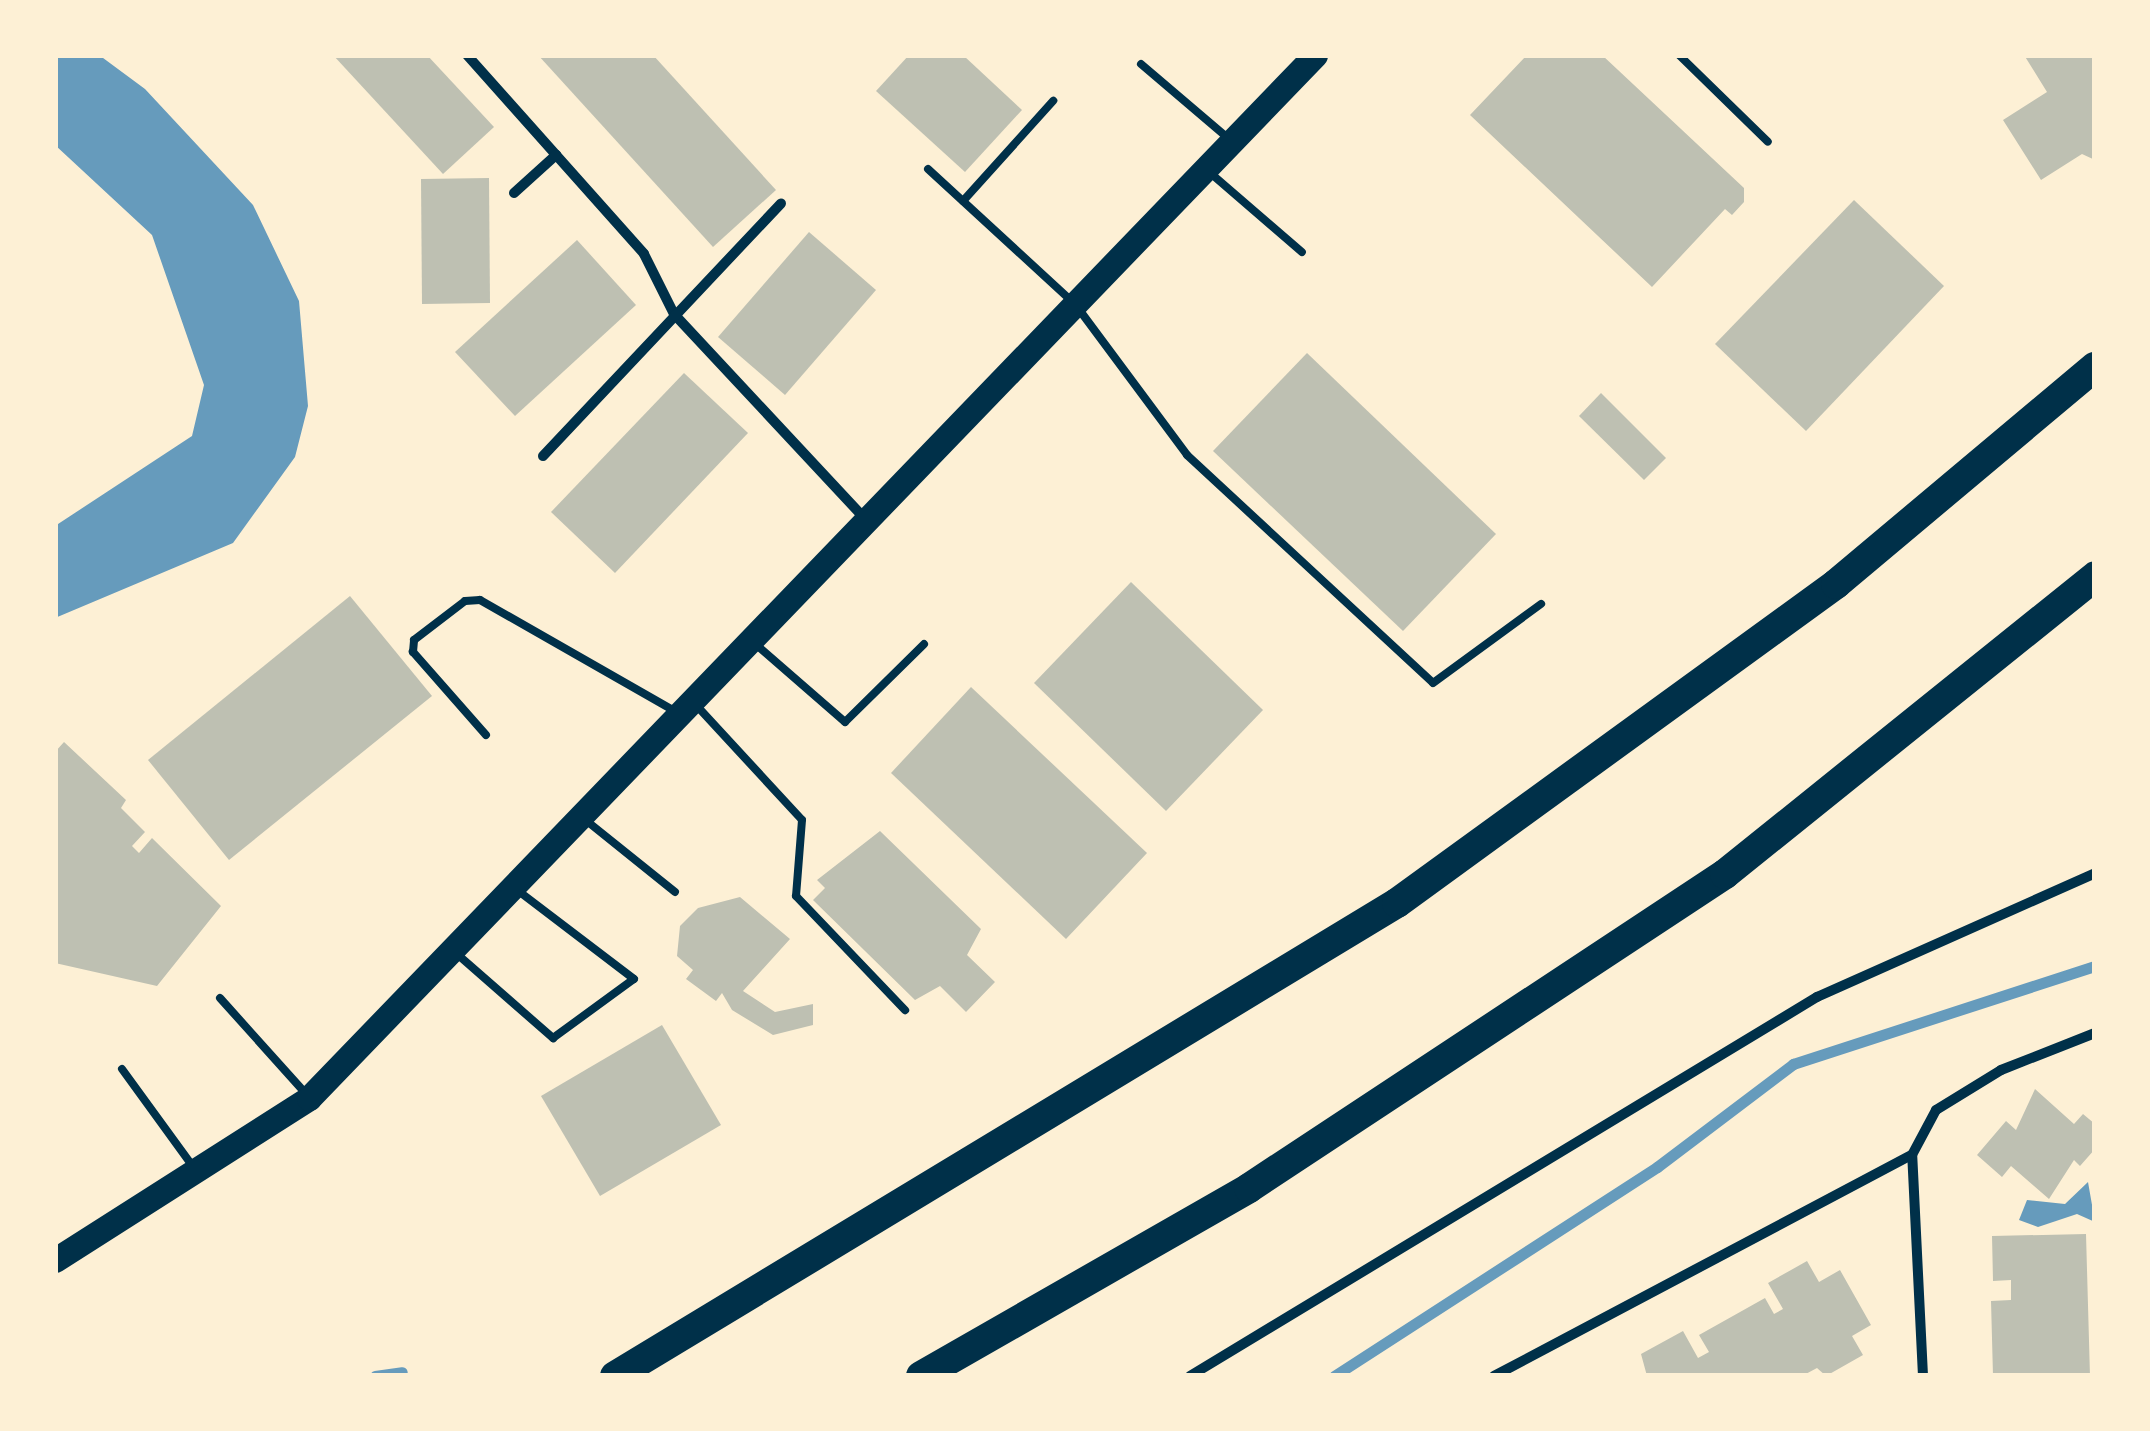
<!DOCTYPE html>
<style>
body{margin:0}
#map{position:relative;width:2150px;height:1431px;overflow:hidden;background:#fdf0d5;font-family:Karla,sans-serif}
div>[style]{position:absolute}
.water>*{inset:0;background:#669bbc}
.stream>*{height:11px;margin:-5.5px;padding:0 5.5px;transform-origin:5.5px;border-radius:5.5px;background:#669bbc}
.building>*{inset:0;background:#bec0b2}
.service>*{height:8px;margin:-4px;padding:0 4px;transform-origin:4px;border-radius:4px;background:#003049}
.minor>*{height:10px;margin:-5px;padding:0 5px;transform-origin:5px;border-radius:5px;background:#003049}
.primary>*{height:25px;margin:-12.5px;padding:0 12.5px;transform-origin:12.5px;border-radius:12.5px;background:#003049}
.motorway>*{height:30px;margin:-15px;padding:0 15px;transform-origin:15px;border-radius:15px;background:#003049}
span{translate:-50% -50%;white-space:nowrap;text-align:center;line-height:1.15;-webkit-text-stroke:9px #fdf0d5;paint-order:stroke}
.frame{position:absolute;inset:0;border:58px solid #fdf0d5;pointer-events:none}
</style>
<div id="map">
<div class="water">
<i style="clip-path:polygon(55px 55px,99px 55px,145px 89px,253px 205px,299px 301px,308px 406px,295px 457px,233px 543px,55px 618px,55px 526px,192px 436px,204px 385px,152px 235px,55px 145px)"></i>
<i style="clip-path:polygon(2088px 1182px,2095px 1222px,2077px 1214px,2038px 1227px,2019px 1220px,2027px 1200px,2065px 1204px)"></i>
</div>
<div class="stream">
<i style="left:375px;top:1376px;width:27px;rotate:-8deg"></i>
<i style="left:1334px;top:1376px;width:385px;rotate:-32.9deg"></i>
<i style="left:1657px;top:1167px;width:171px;rotate:-37.1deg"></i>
<i style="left:1793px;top:1064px;width:318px;rotate:-18deg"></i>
</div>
<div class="building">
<i style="clip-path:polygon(333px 55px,427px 55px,494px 127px,443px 174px)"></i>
<i style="clip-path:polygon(538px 55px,653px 55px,776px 190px,713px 247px)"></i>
<i style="clip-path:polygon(909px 55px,964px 56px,1022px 110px,965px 172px,876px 91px)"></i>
<i style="clip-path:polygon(1527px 55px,1602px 55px,1744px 188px,1744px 202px,1732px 215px,1725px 209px,1652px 287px,1470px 115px)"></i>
<i style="clip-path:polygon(2024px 55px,2092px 55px,2095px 160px,2082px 154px,2041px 180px,2003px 120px,2047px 92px)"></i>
<i style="clip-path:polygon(489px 178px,490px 303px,422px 304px,421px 179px)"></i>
<i style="clip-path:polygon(1854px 200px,1944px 286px,1806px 431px,1715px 344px)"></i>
<i style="clip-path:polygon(809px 232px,876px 290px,785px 395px,718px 337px)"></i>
<i style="clip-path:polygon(577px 240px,636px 305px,515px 416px,455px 352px)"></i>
<i style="clip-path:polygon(1307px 353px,1496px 534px,1403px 631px,1213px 451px)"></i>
<i style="clip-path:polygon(684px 373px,748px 433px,615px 573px,551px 512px)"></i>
<i style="clip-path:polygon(1601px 393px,1666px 458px,1644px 480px,1579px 416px)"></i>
<i style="clip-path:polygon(1131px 582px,1263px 710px,1166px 811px,1034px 683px)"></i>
<i style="clip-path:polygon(350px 596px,432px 696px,229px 860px,148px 760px)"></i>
<i style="clip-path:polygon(971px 687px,1147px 853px,1066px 939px,891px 773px)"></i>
<i style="clip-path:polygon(64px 742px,126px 800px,121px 808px,145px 832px,132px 846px,139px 853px,152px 838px,221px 906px,157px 986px,55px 963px,55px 752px)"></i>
<i style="clip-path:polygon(880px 831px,981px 929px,967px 955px,995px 982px,966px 1012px,940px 986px,915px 1000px,813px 900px,825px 888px,817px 880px)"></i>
<i style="clip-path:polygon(740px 897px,790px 939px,743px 991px,775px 1012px,813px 1004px,813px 1025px,773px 1035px,732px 1010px,722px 993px,716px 1001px,686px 979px,693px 970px,677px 956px,680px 926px,698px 908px)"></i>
<i style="clip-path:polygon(662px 1025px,721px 1125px,600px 1196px,541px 1096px)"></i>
<i style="clip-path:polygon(2035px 1089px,2074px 1124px,2083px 1114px,2095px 1124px,2095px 1149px,2080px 1166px,2074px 1160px,2049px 1199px,2011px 1166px,2002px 1177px,1977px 1155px,2006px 1121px,2016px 1130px)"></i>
<i style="clip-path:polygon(2086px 1234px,2090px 1376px,1993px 1376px,1991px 1301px,2011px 1300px,2011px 1280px,1993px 1281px,1992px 1236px)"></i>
<i style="clip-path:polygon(1807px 1261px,1819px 1282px,1840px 1270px,1871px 1325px,1852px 1336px,1863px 1355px,1826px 1376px,1817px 1368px,1802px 1376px,1647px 1376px,1641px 1354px,1683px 1331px,1698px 1358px,1709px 1352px,1699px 1335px,1765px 1298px,1774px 1314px,1783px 1309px,1768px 1283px)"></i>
</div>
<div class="service">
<i style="left:1679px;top:55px;width:124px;rotate:44.3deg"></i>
<i style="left:1141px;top:64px;width:116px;rotate:40.4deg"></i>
<i style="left:928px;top:169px;width:200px;rotate:42.6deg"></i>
<i style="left:1075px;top:304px;width:188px;rotate:53.4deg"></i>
<i style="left:1187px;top:455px;width:335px;rotate:42.8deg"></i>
<i style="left:1433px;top:683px;width:134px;rotate:-36.2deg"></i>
<i style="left:1208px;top:171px;width:124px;rotate:40.8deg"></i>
<i style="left:963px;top:201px;width:135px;rotate:-48deg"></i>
<i style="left:753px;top:642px;width:122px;rotate:41deg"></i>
<i style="left:845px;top:722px;width:111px;rotate:-44.6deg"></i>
<i style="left:696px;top:705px;width:156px;rotate:47.3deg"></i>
<i style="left:802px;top:820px;width:76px;rotate:94.5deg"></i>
<i style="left:796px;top:896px;width:158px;rotate:46.3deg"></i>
<i style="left:486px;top:735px;width:111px;rotate:-131.3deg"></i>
<i style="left:413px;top:652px;width:12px;rotate:-85deg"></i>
<i style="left:414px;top:640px;width:64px;rotate:-37.4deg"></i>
<i style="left:465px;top:601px;width:15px;rotate:-4deg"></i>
<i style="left:480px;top:600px;width:222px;rotate:29.7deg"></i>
<i style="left:583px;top:818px;width:118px;rotate:38.8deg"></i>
<i style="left:457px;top:954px;width:128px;rotate:41.2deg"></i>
<i style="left:553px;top:1038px;width:100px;rotate:-36.1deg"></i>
<i style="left:634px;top:979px;width:148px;rotate:-142.7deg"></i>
<i style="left:220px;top:998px;width:129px;rotate:48.1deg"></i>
<i style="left:122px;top:1069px;width:122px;rotate:54deg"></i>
</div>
<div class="minor">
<i style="left:467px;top:55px;width:266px;rotate:48.3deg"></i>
<i style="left:644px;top:254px;width:67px;rotate:63.4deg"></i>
<i style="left:674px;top:314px;width:280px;rotate:47deg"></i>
<i style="left:514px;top:193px;width:57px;rotate:-42.1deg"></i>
<i style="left:543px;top:456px;width:347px;rotate:-46.7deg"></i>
<i style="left:1190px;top:1376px;width:733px;rotate:-31.15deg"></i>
<i style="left:1817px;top:997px;width:304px;rotate:-24deg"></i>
<i style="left:1494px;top:1376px;width:473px;rotate:-27.9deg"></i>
<i style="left:1923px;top:1376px;width:221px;rotate:-92.8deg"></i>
<i style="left:1912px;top:1155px;width:51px;rotate:-61.9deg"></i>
<i style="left:1936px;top:1110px;width:76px;rotate:-31.6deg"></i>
<i style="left:2001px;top:1070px;width:101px;rotate:-21.5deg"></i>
</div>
<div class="primary">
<i style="left:55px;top:1260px;width:301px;rotate:-32.5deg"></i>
<i style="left:309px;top:1098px;width:1449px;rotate:-46.03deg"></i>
</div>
<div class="motorway">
<i style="left:615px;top:1376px;width:914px;rotate:-31.17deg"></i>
<i style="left:1397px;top:903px;width:543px;rotate:-36deg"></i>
<i style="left:1836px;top:584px;width:338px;rotate:-40deg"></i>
<i style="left:921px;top:1376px;width:378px;rotate:-29.8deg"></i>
<i style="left:1249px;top:1188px;width:570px;rotate:-33.41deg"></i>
<i style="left:1725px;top:874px;width:475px;rotate:-38.8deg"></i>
</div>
<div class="frame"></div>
</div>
